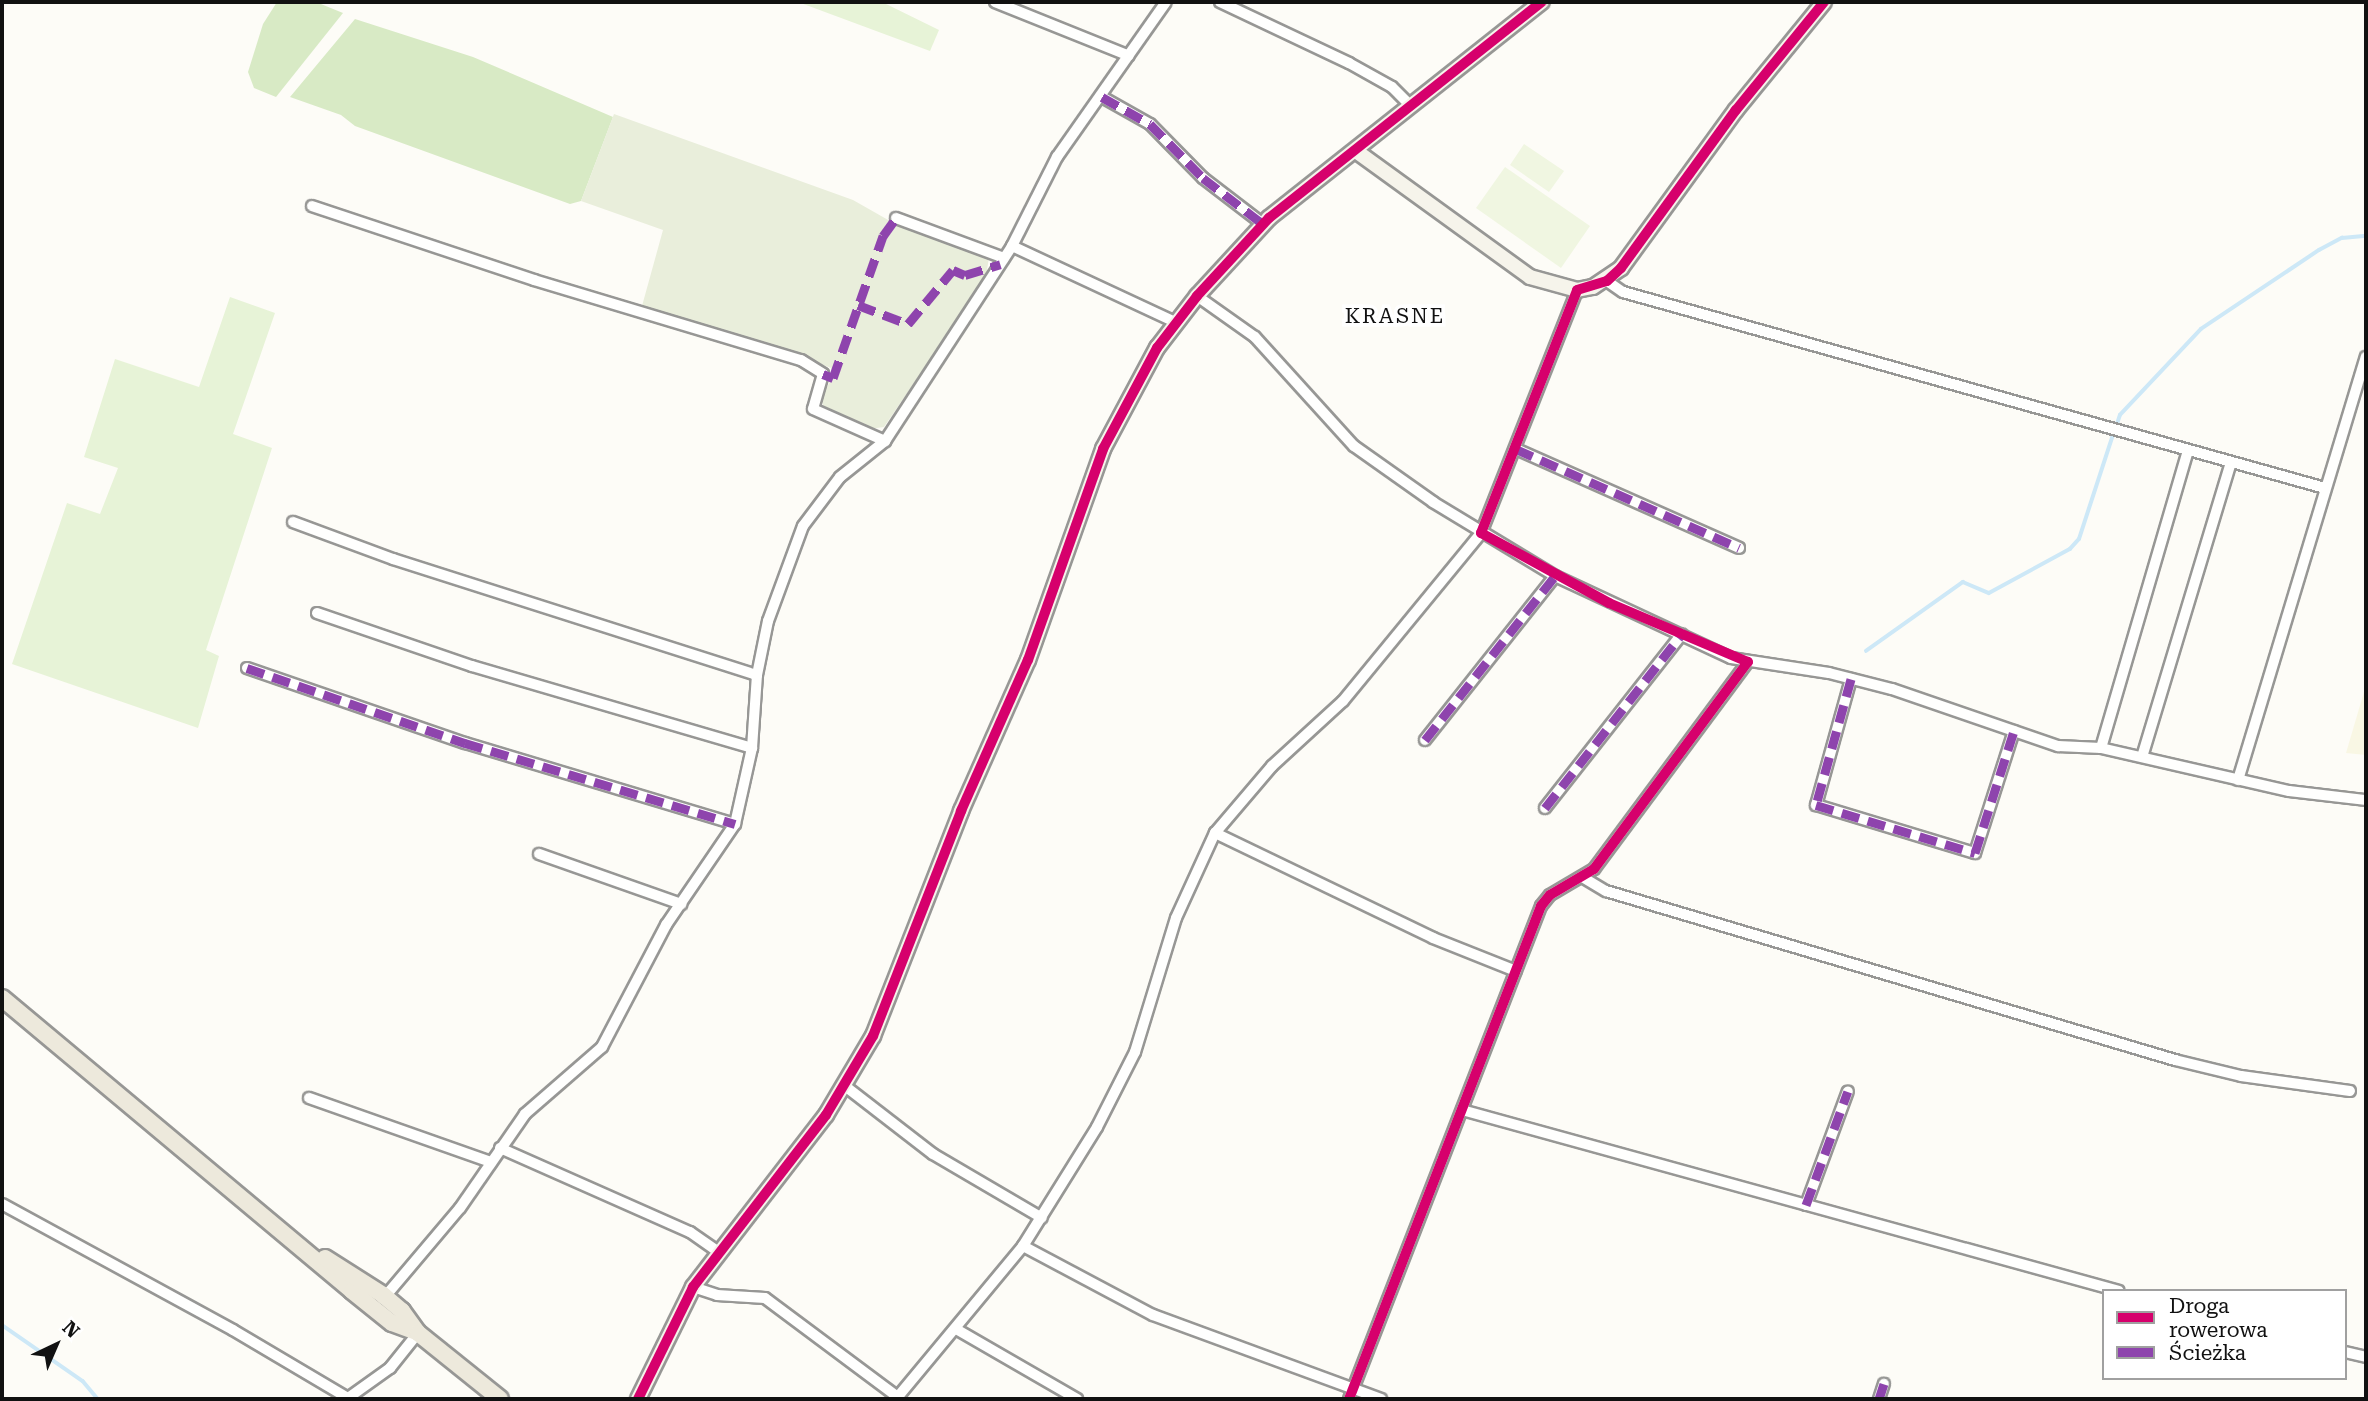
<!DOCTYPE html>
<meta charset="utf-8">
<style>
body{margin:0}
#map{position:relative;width:2368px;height:1401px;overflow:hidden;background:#fdfcf7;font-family:"Roboto Serif",serif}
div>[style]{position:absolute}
.farmland>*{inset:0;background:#f9f7e4}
.green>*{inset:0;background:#e7f3d7}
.forest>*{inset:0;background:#d8eac5}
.cemetery>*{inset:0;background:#e9eedb}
.pitch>*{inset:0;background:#f0f6e1}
.stream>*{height:3.5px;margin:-1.75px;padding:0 1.75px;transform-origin:1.75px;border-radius:1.75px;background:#cde8f7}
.roads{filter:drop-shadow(2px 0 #979795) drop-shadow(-2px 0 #979795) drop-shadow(0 2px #979795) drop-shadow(0 -2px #979795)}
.street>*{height:10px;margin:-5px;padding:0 5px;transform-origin:5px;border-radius:5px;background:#fffffe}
.secondary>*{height:14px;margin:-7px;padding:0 7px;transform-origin:7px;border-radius:7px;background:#f6f4eb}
.primary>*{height:16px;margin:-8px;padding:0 8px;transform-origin:8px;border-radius:8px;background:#ede9dc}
.quiet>*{height:9px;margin-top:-4.5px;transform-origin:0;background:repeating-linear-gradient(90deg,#8e44ad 0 18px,transparent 0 27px)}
.cycleway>*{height:10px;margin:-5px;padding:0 5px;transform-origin:5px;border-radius:5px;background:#d6006c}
span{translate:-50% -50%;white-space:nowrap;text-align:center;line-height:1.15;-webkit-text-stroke:7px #fff;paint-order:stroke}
.quarter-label{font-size:21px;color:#111;letter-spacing:2px}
.frame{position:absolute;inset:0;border:4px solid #111;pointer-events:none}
.legend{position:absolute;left:2102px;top:1289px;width:245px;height:91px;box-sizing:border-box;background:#fff;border:2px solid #a0a0a0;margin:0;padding:9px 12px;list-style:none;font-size:21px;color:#111}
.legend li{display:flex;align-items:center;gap:14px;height:35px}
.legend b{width:35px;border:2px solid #a0a0a0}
.north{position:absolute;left:21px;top:1310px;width:70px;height:70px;-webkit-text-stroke:5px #fff;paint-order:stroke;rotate:44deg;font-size:19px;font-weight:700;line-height:28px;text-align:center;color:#111}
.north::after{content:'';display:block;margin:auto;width:24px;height:32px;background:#111;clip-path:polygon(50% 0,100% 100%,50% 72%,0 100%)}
</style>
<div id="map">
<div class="farmland">
<i style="clip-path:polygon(2366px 685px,2366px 755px,2346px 753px)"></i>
</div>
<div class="green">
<i style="clip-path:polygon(798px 2px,882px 2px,939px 30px,930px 51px)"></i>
<i style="clip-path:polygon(230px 297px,275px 313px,233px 434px,272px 448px,206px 650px,219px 656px,198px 728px,12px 664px,67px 503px,100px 514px,118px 468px,84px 457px,115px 359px,199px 387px)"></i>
</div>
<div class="forest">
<i style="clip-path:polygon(277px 2px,316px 2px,343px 13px,276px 97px,254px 88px,248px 72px,263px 24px)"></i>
<i style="clip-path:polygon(355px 19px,473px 57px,613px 117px,581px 201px,570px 204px,355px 126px,341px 115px,290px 97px)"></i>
</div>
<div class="cemetery">
<i style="clip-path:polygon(614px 114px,853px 200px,897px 225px,989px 257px,986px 277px,884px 427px,869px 429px,825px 412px,821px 398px,833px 376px,831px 368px,772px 344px,642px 306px,663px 230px,581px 201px)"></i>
</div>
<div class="pitch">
<i style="clip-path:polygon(1524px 144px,1564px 171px,1549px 192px,1510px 165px)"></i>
<i style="clip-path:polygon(1505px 167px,1590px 226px,1561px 268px,1476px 208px)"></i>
</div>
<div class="stream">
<i style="left:2117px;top:424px;width:9px;rotate:-72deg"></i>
<i style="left:2120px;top:415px;width:118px;rotate:-46.7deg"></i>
<i style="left:2201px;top:329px;width:142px;rotate:-33.8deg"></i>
<i style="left:2319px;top:250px;width:26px;rotate:-28deg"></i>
<i style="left:2342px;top:238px;width:24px;rotate:-5deg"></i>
<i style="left:1866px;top:651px;width:119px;rotate:-35.4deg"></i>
<i style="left:1963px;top:582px;width:28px;rotate:23deg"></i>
<i style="left:1989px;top:593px;width:92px;rotate:-28.5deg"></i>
<i style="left:2070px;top:549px;width:13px;rotate:-48deg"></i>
<i style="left:2079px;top:539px;width:109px;rotate:-71.9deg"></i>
<i style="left:2px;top:1325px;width:98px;rotate:34.7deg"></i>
<i style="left:83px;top:1381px;width:23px;rotate:50deg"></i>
</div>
<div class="roads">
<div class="street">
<i style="left:995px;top:2px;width:144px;rotate:21.9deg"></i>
<i style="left:1220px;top:2px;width:143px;rotate:25.3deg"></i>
<i style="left:1349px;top:63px;width:49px;rotate:29.2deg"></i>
<i style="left:1392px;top:87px;width:27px;rotate:45deg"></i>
<i style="left:1102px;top:97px;width:55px;rotate:29.4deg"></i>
<i style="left:1150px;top:124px;width:76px;rotate:45.5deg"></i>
<i style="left:1203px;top:178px;width:76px;rotate:37.5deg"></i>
<i style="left:312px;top:206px;width:234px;rotate:18.4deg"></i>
<i style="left:534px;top:280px;width:279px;rotate:16.7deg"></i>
<i style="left:801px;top:360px;width:26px;rotate:32deg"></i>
<i style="left:823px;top:374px;width:36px;rotate:106deg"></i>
<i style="left:813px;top:409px;width:79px;rotate:24deg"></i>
<i style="left:896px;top:218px;width:115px;rotate:20.3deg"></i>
<i style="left:1012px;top:246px;width:180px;rotate:25deg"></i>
<i style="left:1607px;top:281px;width:19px;rotate:35deg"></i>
<i style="left:1623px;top:292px;width:729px;rotate:15.6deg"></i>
<i style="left:1197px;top:296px;width:71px;rotate:35.3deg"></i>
<i style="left:1255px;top:337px;width:147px;rotate:47.8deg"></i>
<i style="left:1354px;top:446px;width:97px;rotate:35.3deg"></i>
<i style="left:1433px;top:502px;width:143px;rotate:31.2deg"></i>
<i style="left:1555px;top:576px;width:194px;rotate:25deg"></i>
<i style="left:1731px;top:658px;width:99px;rotate:8.7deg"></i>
<i style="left:1829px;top:673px;width:65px;rotate:14.3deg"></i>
<i style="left:1892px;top:689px;width:176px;rotate:19deg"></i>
<i style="left:2058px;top:746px;width:43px;rotate:2.7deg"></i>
<i style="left:2101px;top:748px;width:193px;rotate:12.9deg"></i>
<i style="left:2289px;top:791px;width:78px;rotate:6.7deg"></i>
<i style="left:1516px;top:449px;width:244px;rotate:23.9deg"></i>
<i style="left:293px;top:522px;width:107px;rotate:20.3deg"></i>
<i style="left:393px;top:559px;width:382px;rotate:17.7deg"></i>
<i style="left:317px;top:613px;width:164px;rotate:18.9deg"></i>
<i style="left:472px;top:666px;width:292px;rotate:16.3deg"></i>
<i style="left:247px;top:668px;width:231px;rotate:19deg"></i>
<i style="left:465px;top:743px;width:282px;rotate:16.7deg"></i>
<i style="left:1851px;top:679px;width:131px;rotate:105.5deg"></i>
<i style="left:1816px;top:805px;width:166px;rotate:16.8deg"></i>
<i style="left:1975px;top:853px;width:128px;rotate:-72.3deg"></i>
<i style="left:1425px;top:740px;width:209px;rotate:-51.6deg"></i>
<i style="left:2101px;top:748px;width:310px;rotate:-73.7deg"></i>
<i style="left:2142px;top:757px;width:308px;rotate:-73.2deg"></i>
<i style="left:2238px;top:780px;width:442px;rotate:-73.2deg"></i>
<i style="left:1545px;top:808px;width:221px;rotate:-51.8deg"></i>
<i style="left:1215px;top:833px;width:242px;rotate:25.7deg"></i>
<i style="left:1433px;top:938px;width:89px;rotate:21.7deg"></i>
<i style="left:539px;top:854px;width:151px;rotate:19.4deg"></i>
<i style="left:1584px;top:878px;width:26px;rotate:31deg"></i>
<i style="left:1606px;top:891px;width:594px;rotate:16.54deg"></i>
<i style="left:2175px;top:1060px;width:68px;rotate:13.6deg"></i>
<i style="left:2241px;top:1076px;width:110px;rotate:7.8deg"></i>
<i style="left:845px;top:1086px;width:111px;rotate:37.7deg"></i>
<i style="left:933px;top:1154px;width:126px;rotate:30.4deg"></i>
<i style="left:309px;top:1098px;width:193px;rotate:19.4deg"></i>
<i style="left:1462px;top:1110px;width:681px;rotate:15.4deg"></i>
<i style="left:500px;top:1148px;width:208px;rotate:23.9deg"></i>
<i style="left:690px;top:1232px;width:33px;rotate:35deg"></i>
<i style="left:2px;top:1204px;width:263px;rotate:28.6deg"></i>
<i style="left:233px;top:1330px;width:134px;rotate:30.6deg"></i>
<i style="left:348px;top:1398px;width:52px;rotate:-35.5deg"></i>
<i style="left:390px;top:1368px;width:45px;rotate:-51.3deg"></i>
<i style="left:1806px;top:1205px;width:121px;rotate:-69.8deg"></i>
<i style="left:1023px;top:1246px;width:147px;rotate:28deg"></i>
<i style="left:1153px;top:1315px;width:243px;rotate:20.2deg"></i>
<i style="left:693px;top:1287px;width:25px;rotate:18deg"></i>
<i style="left:717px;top:1295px;width:48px;rotate:3.6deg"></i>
<i style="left:765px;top:1298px;width:166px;rotate:36.7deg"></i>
<i style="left:383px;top:1299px;width:119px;rotate:-49.8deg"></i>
<i style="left:460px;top:1208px;width:114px;rotate:-55.3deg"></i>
<i style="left:525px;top:1114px;width:102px;rotate:-41deg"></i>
<i style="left:602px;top:1047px;width:138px;rotate:-62.3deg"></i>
<i style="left:666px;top:925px;width:122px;rotate:-55.7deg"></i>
<i style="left:735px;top:824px;width:78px;rotate:-77.4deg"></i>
<i style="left:752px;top:748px;width:73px;rotate:-86.1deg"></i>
<i style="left:757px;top:675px;width:55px;rotate:-78.5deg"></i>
<i style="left:768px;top:621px;width:101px;rotate:-69.8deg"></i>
<i style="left:803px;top:526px;width:61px;rotate:-52.9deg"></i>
<i style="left:840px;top:477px;width:58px;rotate:-38.7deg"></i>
<i style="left:885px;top:441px;width:233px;rotate:-56.9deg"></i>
<i style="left:1012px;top:246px;width:100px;rotate:-63.2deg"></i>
<i style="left:1057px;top:157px;width:189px;rotate:-54.9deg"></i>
<i style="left:956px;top:1329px;width:140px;rotate:30deg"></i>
<i style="left:2345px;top:1352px;width:22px;rotate:13deg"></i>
<i style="left:896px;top:1399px;width:199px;rotate:-50.3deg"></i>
<i style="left:1023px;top:1246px;width:140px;rotate:-58.1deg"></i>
<i style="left:1097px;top:1127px;width:84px;rotate:-63.1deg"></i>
<i style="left:1135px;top:1052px;width:140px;rotate:-73deg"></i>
<i style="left:1176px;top:918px;width:94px;rotate:-65.4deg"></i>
<i style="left:1215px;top:833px;width:88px;rotate:-49.6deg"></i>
<i style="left:1272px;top:766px;width:96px;rotate:-42.5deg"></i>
<i style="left:1343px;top:701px;width:217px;rotate:-50.6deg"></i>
<i style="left:1481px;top:533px;width:261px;rotate:-68.4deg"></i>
<i style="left:1349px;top:1399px;width:529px;rotate:-68.72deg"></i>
<i style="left:1541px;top:906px;width:14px;rotate:-51deg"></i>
<i style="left:1550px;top:895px;width:51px;rotate:-30.6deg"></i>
<i style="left:1594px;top:869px;width:258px;rotate:-53.4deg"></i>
<i style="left:1879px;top:1399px;width:16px;rotate:-72deg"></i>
</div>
<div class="secondary">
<i style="left:1356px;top:151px;width:215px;rotate:35.9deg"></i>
<i style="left:1530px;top:277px;width:49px;rotate:15.5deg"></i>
<i style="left:1577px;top:290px;width:16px;rotate:-11deg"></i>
<i style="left:1593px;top:287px;width:34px;rotate:-34deg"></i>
<i style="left:1621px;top:268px;width:195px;rotate:-54deg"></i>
<i style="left:1736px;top:110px;width:139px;rotate:-50.8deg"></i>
<i style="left:638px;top:1399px;width:125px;rotate:-63.8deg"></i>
<i style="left:693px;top:1287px;width:217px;rotate:-52.3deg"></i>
<i style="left:826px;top:1115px;width:92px;rotate:-59.3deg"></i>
<i style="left:873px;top:1036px;width:242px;rotate:-68.6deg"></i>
<i style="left:961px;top:811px;width:165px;rotate:-66.1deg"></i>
<i style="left:1028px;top:660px;width:224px;rotate:-70.4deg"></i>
<i style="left:1103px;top:449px;width:115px;rotate:-61.9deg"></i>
<i style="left:1157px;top:348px;width:66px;rotate:-52.4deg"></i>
<i style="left:1197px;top:296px;width:106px;rotate:-47.3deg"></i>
<i style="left:1269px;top:218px;width:348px;rotate:-38.4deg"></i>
</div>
<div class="primary">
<i style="left:2px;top:998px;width:456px;rotate:39.9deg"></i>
<i style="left:352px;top:1291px;width:51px;rotate:38.7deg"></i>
<i style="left:392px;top:1323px;width:27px;rotate:20deg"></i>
<i style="left:325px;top:1258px;width:69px;rotate:32.5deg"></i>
<i style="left:383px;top:1295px;width:25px;rotate:40deg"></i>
<i style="left:402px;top:1311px;width:27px;rotate:54deg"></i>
<i style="left:418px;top:1333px;width:105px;rotate:38.8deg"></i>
</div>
</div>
<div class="quiet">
<i style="left:1102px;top:97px;width:55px;rotate:29.4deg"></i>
<i style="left:1150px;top:124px;width:76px;rotate:45.5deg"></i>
<i style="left:1203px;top:178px;width:76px;rotate:37.5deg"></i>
<i style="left:858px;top:305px;width:53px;rotate:20.8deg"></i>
<i style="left:908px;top:324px;width:70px;rotate:-50.2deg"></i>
<i style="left:953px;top:270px;width:13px;rotate:23deg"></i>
<i style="left:965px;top:275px;width:37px;rotate:-17deg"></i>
<i style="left:823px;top:374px;width:11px;rotate:22deg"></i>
<i style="left:833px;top:378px;width:151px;rotate:-70.6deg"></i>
<i style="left:883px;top:236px;width:22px;rotate:-54deg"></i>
<i style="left:1516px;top:449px;width:244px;rotate:23.9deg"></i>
<i style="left:247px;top:668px;width:231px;rotate:19deg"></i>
<i style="left:465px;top:743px;width:282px;rotate:16.7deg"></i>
<i style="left:1851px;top:679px;width:131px;rotate:105.5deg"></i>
<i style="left:1816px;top:805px;width:166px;rotate:16.8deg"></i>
<i style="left:1975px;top:853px;width:128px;rotate:-72.3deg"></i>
<i style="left:1425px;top:740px;width:209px;rotate:-51.6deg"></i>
<i style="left:1545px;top:808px;width:221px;rotate:-51.8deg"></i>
<i style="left:1806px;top:1205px;width:121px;rotate:-69.8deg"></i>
<i style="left:1879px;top:1399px;width:16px;rotate:-72deg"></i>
</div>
<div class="cycleway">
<i style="left:638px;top:1399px;width:125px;rotate:-63.8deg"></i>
<i style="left:693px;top:1287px;width:217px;rotate:-52.3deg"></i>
<i style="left:826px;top:1115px;width:92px;rotate:-59.3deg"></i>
<i style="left:873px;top:1036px;width:242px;rotate:-68.6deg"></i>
<i style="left:961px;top:811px;width:165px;rotate:-66.1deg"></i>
<i style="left:1028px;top:660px;width:224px;rotate:-70.4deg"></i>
<i style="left:1103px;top:449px;width:115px;rotate:-61.9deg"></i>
<i style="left:1157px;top:348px;width:66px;rotate:-52.4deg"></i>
<i style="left:1197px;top:296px;width:106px;rotate:-47.3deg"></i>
<i style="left:1269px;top:218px;width:348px;rotate:-38.4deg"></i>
<i style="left:1349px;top:1399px;width:529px;rotate:-68.72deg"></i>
<i style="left:1541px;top:906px;width:14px;rotate:-51deg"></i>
<i style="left:1550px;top:895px;width:51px;rotate:-30.6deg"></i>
<i style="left:1594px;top:869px;width:258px;rotate:-53.4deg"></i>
<i style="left:1748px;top:662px;width:151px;rotate:-157deg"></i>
<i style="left:1609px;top:603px;width:146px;rotate:-151.3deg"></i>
<i style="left:1481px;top:533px;width:261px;rotate:-68.4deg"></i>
<i style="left:1577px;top:290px;width:31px;rotate:-17deg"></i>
<i style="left:1607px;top:281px;width:19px;rotate:-43deg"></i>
<i style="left:1621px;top:268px;width:195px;rotate:-54deg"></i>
<i style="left:1736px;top:110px;width:139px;rotate:-50.8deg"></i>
</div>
<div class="quarter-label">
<span style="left:1395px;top:316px">KRASNE</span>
</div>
<div class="frame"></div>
<ul class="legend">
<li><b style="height:9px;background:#d6006c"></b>Droga rowerowa</li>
<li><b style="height:9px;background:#8e44ad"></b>Ścieżka</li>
</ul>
<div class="north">N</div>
</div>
